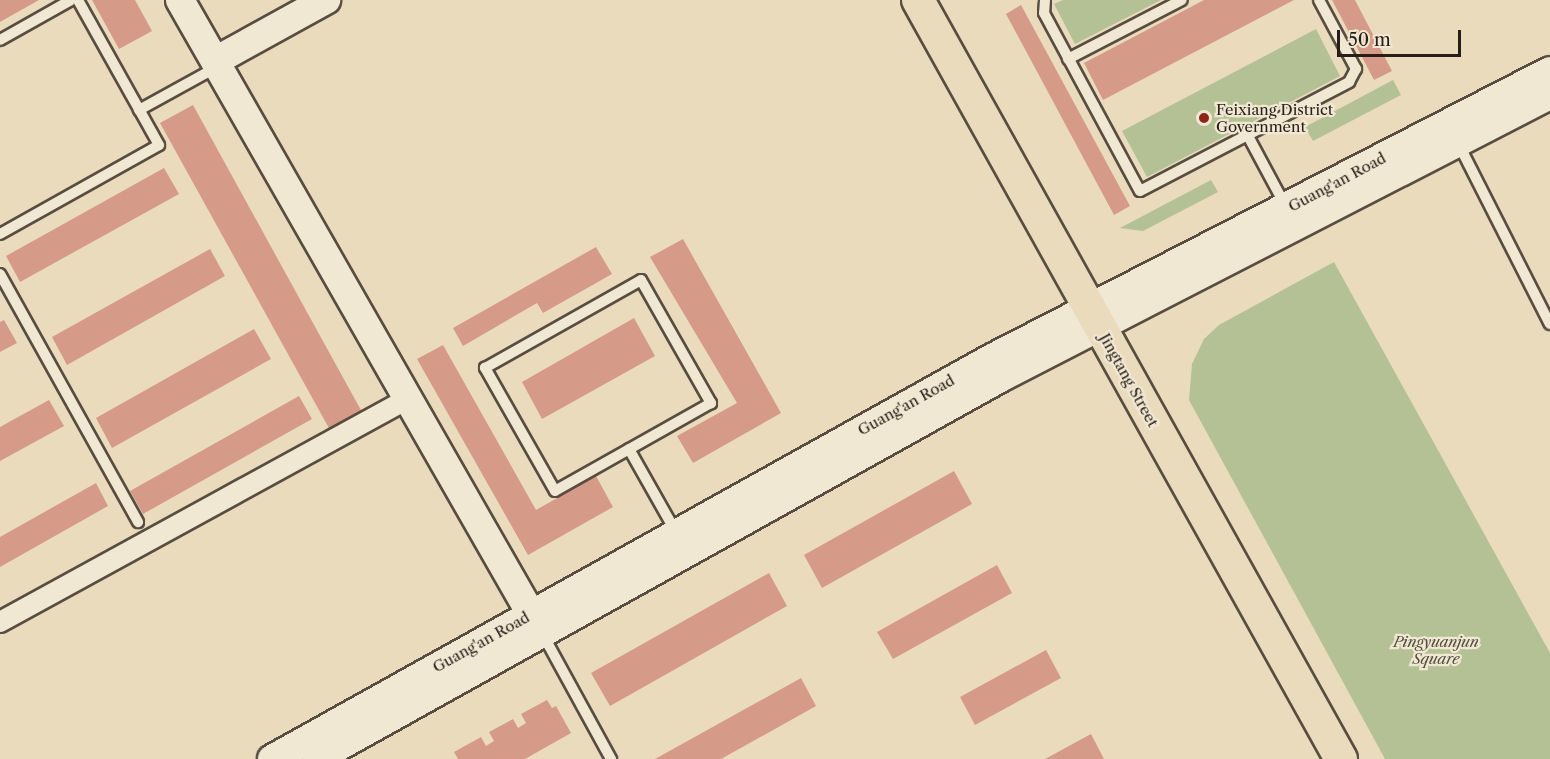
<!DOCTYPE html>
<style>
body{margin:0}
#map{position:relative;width:1550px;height:759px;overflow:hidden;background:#eadbbd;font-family:"Libre Caslon Text",serif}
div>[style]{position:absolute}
.green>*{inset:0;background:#b3c194}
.building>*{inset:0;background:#d59b88}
.roads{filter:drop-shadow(2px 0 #584d40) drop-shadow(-2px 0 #584d40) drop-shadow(0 2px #584d40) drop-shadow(0 -2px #584d40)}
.lane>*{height:10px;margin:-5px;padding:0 5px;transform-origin:5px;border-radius:5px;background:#f1e8d4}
.street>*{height:20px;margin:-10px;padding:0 10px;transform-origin:10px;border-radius:10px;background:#f1e8d4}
.secondary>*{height:28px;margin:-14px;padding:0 14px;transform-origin:14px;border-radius:14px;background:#f1e8d4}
.primary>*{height:32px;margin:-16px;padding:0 16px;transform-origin:16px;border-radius:16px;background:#eadbbd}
.dots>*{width:16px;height:16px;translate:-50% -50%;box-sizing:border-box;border:3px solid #f1e8d4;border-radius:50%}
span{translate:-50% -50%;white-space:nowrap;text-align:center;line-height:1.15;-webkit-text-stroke:4.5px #f1e8d4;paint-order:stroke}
.poi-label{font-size:15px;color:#281e17}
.left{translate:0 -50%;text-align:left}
.street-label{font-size:15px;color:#281e17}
.park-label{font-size:15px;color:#524f3c;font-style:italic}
.scale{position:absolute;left:1337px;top:30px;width:124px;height:27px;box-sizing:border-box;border:3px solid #281e17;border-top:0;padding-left:8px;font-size:18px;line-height:21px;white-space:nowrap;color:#281e17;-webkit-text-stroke:4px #f1e8d4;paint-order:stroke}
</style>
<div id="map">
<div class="green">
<i style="clip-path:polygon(1063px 0,1161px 0,1075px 44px,1054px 4px)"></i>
<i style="clip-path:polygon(1316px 29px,1340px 76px,1147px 177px,1122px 131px)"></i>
<i style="clip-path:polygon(1393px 80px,1401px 95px,1313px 141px,1305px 127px)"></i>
<i style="clip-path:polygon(1211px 180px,1218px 192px,1143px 231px,1120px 228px)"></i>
<i style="clip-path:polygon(1334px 262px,1550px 653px,1550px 759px,1385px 759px,1189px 400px,1192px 364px,1204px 339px,1219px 325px)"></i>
</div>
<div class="building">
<i style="clip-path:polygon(0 0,39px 0,0 22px)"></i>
<i style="clip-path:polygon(92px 0,135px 0,152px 31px,119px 49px)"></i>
<i style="clip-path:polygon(1204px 0,1294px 0,1103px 100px,1084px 63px)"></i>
<i style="clip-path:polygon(1332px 0,1355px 0,1392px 71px,1374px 80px)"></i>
<i style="clip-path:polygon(1021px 5px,1130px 206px,1114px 215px,1006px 14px)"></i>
<i style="clip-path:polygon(193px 105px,362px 412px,330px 430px,160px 123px)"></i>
<i style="clip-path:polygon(164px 168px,179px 194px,20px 282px,6px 256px)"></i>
<i style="clip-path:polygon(683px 239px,781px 413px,693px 463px,677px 436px,737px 403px,650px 257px)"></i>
<i style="clip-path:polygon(596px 247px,612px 274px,543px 313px,537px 303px,463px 346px,453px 328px)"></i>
<i style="clip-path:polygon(210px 249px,225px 276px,67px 365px,52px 337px)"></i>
<i style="clip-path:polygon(634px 318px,655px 356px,542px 419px,522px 382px)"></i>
<i style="clip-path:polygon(4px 320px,17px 343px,0 352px,0 322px)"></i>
<i style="clip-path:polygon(254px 329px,271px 359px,112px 448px,96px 418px)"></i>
<i style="clip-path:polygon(443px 345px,536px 510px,596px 476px,613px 507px,528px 555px,417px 359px)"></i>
<i style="clip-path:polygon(299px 396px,312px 419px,143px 514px,130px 491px)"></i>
<i style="clip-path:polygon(49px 400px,64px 426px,0 461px,0 427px)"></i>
<i style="clip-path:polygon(954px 471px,972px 504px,822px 588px,804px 555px)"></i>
<i style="clip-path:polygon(96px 483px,108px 506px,0 567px,0 537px)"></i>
<i style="clip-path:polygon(997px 565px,1012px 593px,893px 659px,877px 632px)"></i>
<i style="clip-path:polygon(769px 573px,787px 606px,610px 706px,591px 673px)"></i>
<i style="clip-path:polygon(1046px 650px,1061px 678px,975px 725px,960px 697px)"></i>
<i style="clip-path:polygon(801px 678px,816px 706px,721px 759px,655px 759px)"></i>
<i style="clip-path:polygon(547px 700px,552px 708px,556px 706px,571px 733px,525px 759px,458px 759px,454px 752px,481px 737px,486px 746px,494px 741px,489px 732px,513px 719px,518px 728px,526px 723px,521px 714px)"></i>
<i style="clip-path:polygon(1091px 734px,1104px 759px,1045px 759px)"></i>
</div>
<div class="roads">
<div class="lane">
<i style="left:1045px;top:0;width:13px;rotate:94deg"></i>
<i style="left:1044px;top:13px;width:202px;rotate:61.7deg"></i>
<i style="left:1140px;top:191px;width:236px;rotate:-27.5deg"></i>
<i style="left:1349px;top:82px;width:15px;rotate:-62deg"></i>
<i style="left:1356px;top:69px;width:78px;rotate:-118.2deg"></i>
<i style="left:0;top:40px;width:81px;rotate:-29.4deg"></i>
<i style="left:1068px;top:59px;width:128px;rotate:-27.4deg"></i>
<i style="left:139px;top:110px;width:89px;rotate:-28.9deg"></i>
<i style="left:1248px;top:136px;width:78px;rotate:61.8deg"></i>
<i style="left:1458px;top:143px;width:203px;rotate:63.1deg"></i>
<i style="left:0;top:234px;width:182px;rotate:-29.2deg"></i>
<i style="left:159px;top:145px;width:166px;rotate:-119.2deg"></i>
<i style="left:0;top:274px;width:284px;rotate:60.9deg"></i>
<i style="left:641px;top:280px;width:142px;rotate:60.4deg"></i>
<i style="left:711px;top:403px;width:179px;rotate:150.6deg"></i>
<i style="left:555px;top:491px;width:142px;rotate:-119.6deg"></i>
<i style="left:485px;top:368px;width:179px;rotate:-29.4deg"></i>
<i style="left:629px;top:449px;width:95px;rotate:60.5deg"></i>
<i style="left:542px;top:633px;width:144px;rotate:61.3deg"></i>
</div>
<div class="street">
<i style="left:0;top:622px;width:465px;rotate:-28.7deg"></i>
</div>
<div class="secondary">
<i style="left:180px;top:0;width:707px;rotate:60.25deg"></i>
<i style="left:215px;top:61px;width:127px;rotate:-28.8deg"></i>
<i style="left:272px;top:759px;width:824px;rotate:-29.12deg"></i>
<i style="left:992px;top:358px;width:627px;rotate:-27.22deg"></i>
<i style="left:316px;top:759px;width:785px;rotate:-29.11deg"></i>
<i style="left:1002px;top:377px;width:616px;rotate:-27.23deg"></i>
</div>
<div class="primary">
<i style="left:918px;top:0;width:869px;rotate:60.87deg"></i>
</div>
</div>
<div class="dots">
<i style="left:1204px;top:118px;background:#8f2418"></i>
</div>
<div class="poi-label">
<span class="left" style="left:1216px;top:118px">Feixiang District<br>Government</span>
</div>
<div class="street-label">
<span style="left:1337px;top:182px;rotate:-28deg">Guang'an Road</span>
<span style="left:1129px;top:380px;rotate:61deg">Jingtang Street</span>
<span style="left:906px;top:405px;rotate:-29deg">Guang'an Road</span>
<span style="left:481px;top:642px;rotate:-29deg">Guang'an Road</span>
</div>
<div class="park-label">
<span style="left:1436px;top:650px">Pingyuanjun<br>Square</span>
</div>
<div class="scale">50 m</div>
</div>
